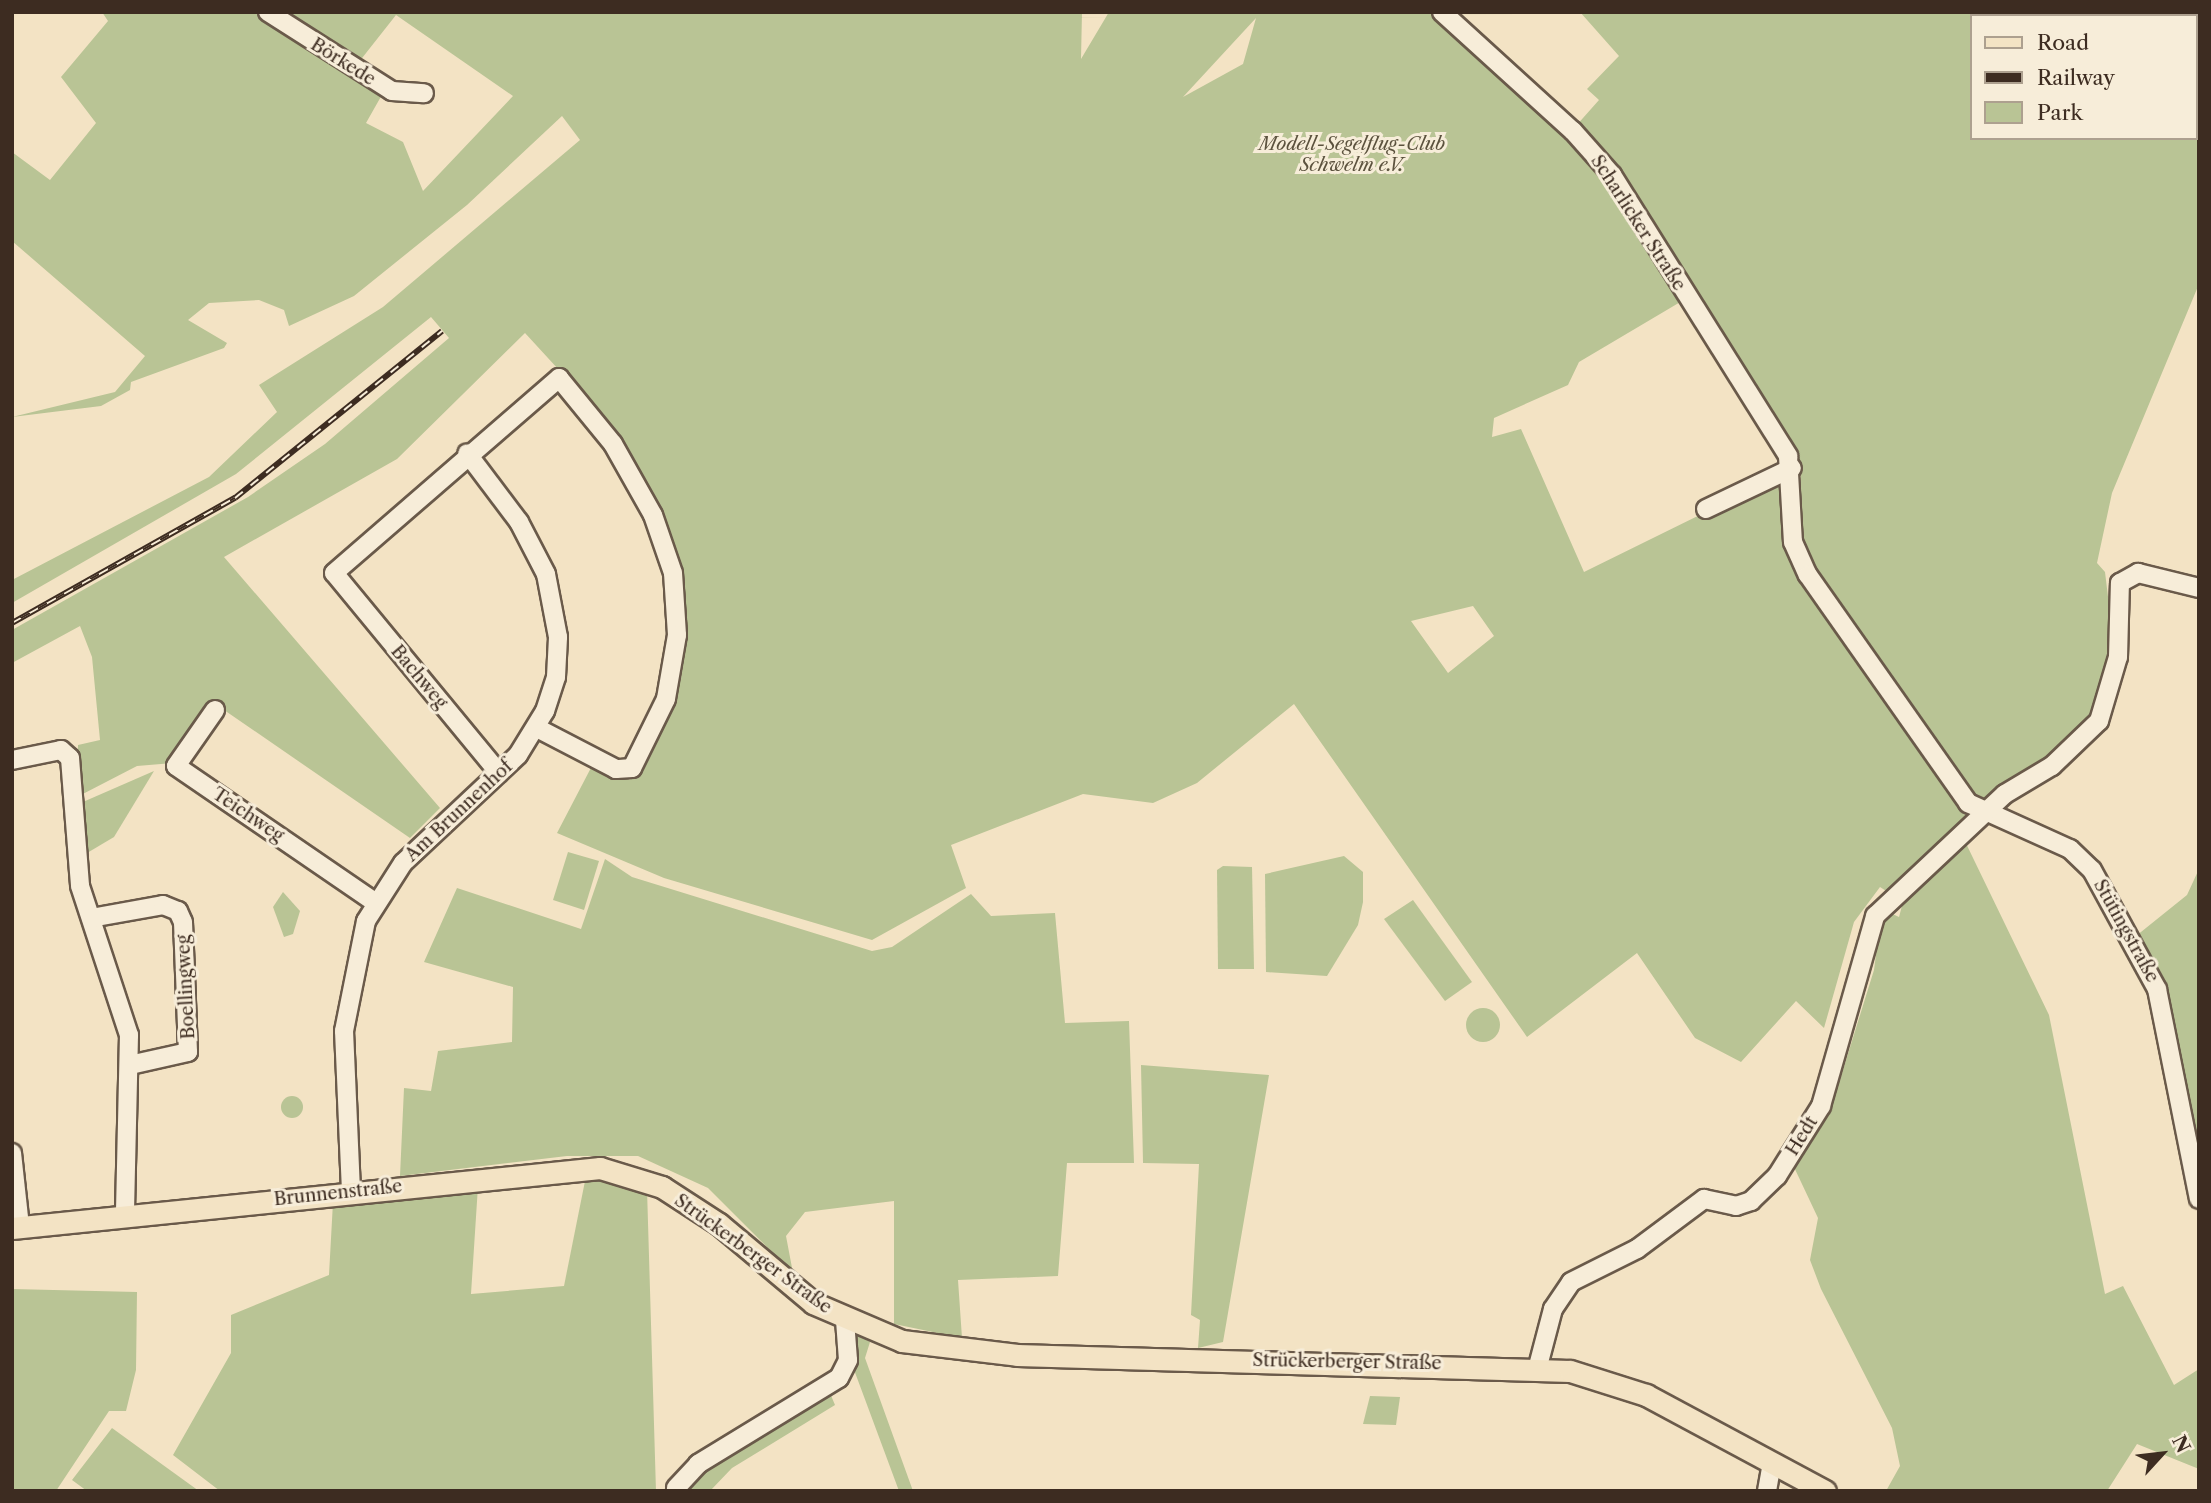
<!DOCTYPE html>
<meta charset="utf-8">
<style>
body{margin:0}
#map{position:relative;width:2211px;height:1503px;overflow:hidden;background:#f3e3c4;font-family:"Libre Caslon Text",serif}
div>[style]{position:absolute}
.green>*{inset:0;background:#b9c495}
.round{border-radius:50%}
.roads{filter:drop-shadow(2px 0 #6a5a4a) drop-shadow(-2px 0 #6a5a4a) drop-shadow(0 2px #6a5a4a) drop-shadow(0 -2px #6a5a4a)}
.minor>*{height:18px;margin:-9px;padding:0 9px;transform-origin:9px;border-radius:9px;background:#f7edd9}
.major>*{height:21px;margin:-10.5px;padding:0 10.5px;transform-origin:10.5px;border-radius:10.5px;background:#f3e3c4}
.rail>*{height:6px;margin-top:-3px;transform-origin:0;background:repeating-linear-gradient(90deg,#f7edd9 0 10px,#3d2c21 0 20px);box-sizing:border-box;border-block:2px solid #3d2c21}
span{translate:-50% -50%;white-space:nowrap;text-align:center;line-height:1.15;-webkit-text-stroke:6px #f7edd9;paint-order:stroke}
.street-label{font-size:18px;color:#3d2c21}
.park-label{font-size:18px;color:#5c523e;font-style:italic}
.frame{position:absolute;inset:0;border:14px solid #3d2c21;pointer-events:none}
.legend{position:absolute;left:1970px;top:14px;width:228px;height:126px;box-sizing:border-box;background:#f7edd9;border:2px solid #ada08f;margin:0;padding:9px 12px;list-style:none;font-size:21px;color:#3d2c21}
.legend li{display:flex;align-items:center;gap:14px;height:35px}
.legend b{width:35px;border:2px solid #ada08f}
.north{position:absolute;left:2127px;top:1419px;width:70px;height:70px;-webkit-text-stroke:5px #f7edd9;paint-order:stroke;rotate:63deg;font-size:19px;font-weight:700;line-height:28px;text-align:center;color:#3d2c21}
.north::after{content:'';display:block;margin:auto;width:24px;height:32px;background:#3d2c21;clip-path:polygon(50% 0,100% 100%,50% 72%,0 100%)}
</style>
<div id="map">
<div class="green">
<i style="clip-path:polygon(evenodd,102px 12px,1082px 12px,1081px 59px,1109px 12px,1434px 12px,1601px 169px,1682px 301px,1579px 362px,1568px 385px,1494px 418px,1492px 437px,1521px 429px,1584px 572px,1785px 473px,1798px 523px,1801px 468px,1762px 400px,1575px 127px,1599px 100px,1587px 89px,1619px 56px,1580px 12px,2199px 12px,2199px 284px,2112px 493px,2097px 563px,2105px 572px,2113px 638px,2105px 695px,2081px 737px,1959px 829px,2049px 1015px,2105px 1294px,2123px 1286px,2174px 1385px,2199px 1369px,2199px 1469px,2137px 1444px,2107px 1491px,1886px 1491px,1900px 1466px,1892px 1428px,1821px 1289px,1810px 1260px,1818px 1218px,1793px 1165px,1838px 1086px,1874px 970px,1880px 923px,1886px 911px,1899px 917px,1903px 902px,1880px 887px,1854px 922px,1824px 1028px,1796px 1001px,1741px 1062px,1695px 1038px,1637px 953px,1527px 1037px,1294px 704px,1197px 783px,1153px 803px,1083px 794px,951px 845px,966px 888px,872px 940px,664px 878px,557px 833px,594px 762px,630px 780px,660px 727px,670px 699px,670px 542px,559px 370px,525px 333px,397px 459px,224px 557px,440px 808px,410px 838px,211px 701px,173px 763px,137px 766px,77px 797px,78px 745px,100px 740px,92px 657px,80px 626px,12px 663px,12px 630px,248px 497px,325px 444px,449px 338px,431px 317px,236px 474px,12px 603px,12px 580px,209px 477px,277px 412px,259px 385px,383px 307px,580px 140px,562px 116px,467px 205px,354px 296px,289px 326px,284px 310px,259px 300px,209px 303px,188px 320px,227px 343px,224px 348px,131px 382px,130px 390px,101px 406px,12px 417px,115px 392px,145px 356px,12px 241px,12px 152px,50px 180px,96px 123px,61px 77px,108px 21px,102px 12px,396px 15px,513px 96px,423px 191px,403px 142px,366px 123px,383px 93px,355px 67px,396px 15px,102px 12px,1971px 16px,2195px 16px,2195px 138px,1971px 138px,1971px 16px,102px 12px,1256px 18px,1243px 64px,1183px 97px,1256px 18px,102px 12px,1473px 606px,1494px 636px,1448px 673px,1411px 621px,1473px 606px)"></i>
<i style="clip-path:polygon(154px 771px,114px 837px,82px 856px,76px 805px)"></i>
<i style="clip-path:polygon(568px 852px,599px 861px,584px 910px,553px 900px)"></i>
<i style="clip-path:polygon(1344px 856px,1363px 872px,1363px 902px,1358px 925px,1327px 976px,1266px 972px,1265px 874px)"></i>
<i style="clip-path:polygon(605px 859px,632px 877px,872px 951px,892px 947px,971px 894px,991px 916px,1055px 913px,1065px 1023px,1129px 1021px,1134px 1163px,1067px 1163px,1058px 1276px,958px 1280px,962px 1338px,894px 1324px,894px 1201px,805px 1212px,786px 1236px,793px 1273px,708px 1188px,638px 1156px,567px 1156px,400px 1176px,404px 1088px,431px 1091px,438px 1051px,512px 1042px,513px 987px,424px 962px,457px 888px,581px 929px)"></i>
<i style="clip-path:polygon(1223px 866px,1252px 867px,1254px 969px,1218px 969px,1217px 870px)"></i>
<i style="clip-path:polygon(2199px 869px,2199px 1173px,2136px 936px,2187px 895px)"></i>
<i style="clip-path:polygon(283px 892px,300px 911px,293px 934px,284px 937px,273px 907px)"></i>
<i style="clip-path:polygon(1413px 900px,1472px 982px,1445px 1001px,1384px 919px)"></i>
<i class="round" style="left:1466px;top:1008px;width:34px;height:34px"></i>
<i style="clip-path:polygon(1141px 1065px,1269px 1075px,1223px 1342px,1198px 1348px,1200px 1320px,1191px 1315px,1199px 1164px,1143px 1163px)"></i>
<i class="round" style="left:281px;top:1096px;width:22px;height:22px"></i>
<i style="clip-path:polygon(586px 1176px,647px 1189px,656px 1491px,220px 1491px,173px 1455px,231px 1353px,231px 1315px,329px 1275px,333px 1202px,478px 1186px,471px 1294px,564px 1286px)"></i>
<i style="clip-path:polygon(12px 1289px,137px 1292px,136px 1370px,126px 1411px,109px 1411px,56px 1491px,12px 1491px)"></i>
<i style="clip-path:polygon(848px 1330px,870px 1342px,865px 1358px,913px 1491px,899px 1491px,850px 1359px)"></i>
<i style="clip-path:polygon(827px 1386px,835px 1405px,732px 1468px,710px 1491px,679px 1491px,698px 1468px)"></i>
<i style="clip-path:polygon(1370px 1396px,1400px 1397px,1396px 1425px,1363px 1424px)"></i>
<i style="clip-path:polygon(112px 1428px,163px 1465px,199px 1491px,87px 1491px,72px 1480px)"></i>
</div>
<div class="roads">
<div class="minor">
<i style="left:268px;top:12px;width:147px;rotate:32.5deg"></i>
<i style="left:392px;top:91px;width:32px;rotate:4deg"></i>
<i style="left:1442px;top:12px;width:177px;rotate:42.3deg"></i>
<i style="left:1573px;top:131px;width:59px;rotate:48.4deg"></i>
<i style="left:1612px;top:175px;width:332px;rotate:57.9deg"></i>
<i style="left:1788px;top:456px;width:86px;rotate:86.7deg"></i>
<i style="left:1793px;top:542px;width:36px;rotate:66deg"></i>
<i style="left:1808px;top:575px;width:279px;rotate:54.9deg"></i>
<i style="left:1968px;top:803px;width:112px;rotate:24.3deg"></i>
<i style="left:2070px;top:849px;width:30px;rotate:44deg"></i>
<i style="left:2092px;top:870px;width:136px;rotate:61.4deg"></i>
<i style="left:2157px;top:989px;width:214px;rotate:78.7deg"></i>
<i style="left:1706px;top:509px;width:95px;rotate:-25.5deg"></i>
<i style="left:215px;top:710px;width:68px;rotate:124.9deg"></i>
<i style="left:176px;top:766px;width:242px;rotate:34.4deg"></i>
<i style="left:12px;top:760px;width:50px;rotate:-11.5deg"></i>
<i style="left:61px;top:750px;width:12px;rotate:42deg"></i>
<i style="left:70px;top:758px;width:128px;rotate:85.5deg"></i>
<i style="left:80px;top:886px;width:157px;rotate:71.8deg"></i>
<i style="left:129px;top:1035px;width:182px;rotate:91.3deg"></i>
<i style="left:499px;top:773px;width:259px;rotate:-129.5deg"></i>
<i style="left:334px;top:573px;width:298px;rotate:-40.9deg"></i>
<i style="left:559px;top:378px;width:85px;rotate:50.7deg"></i>
<i style="left:613px;top:444px;width:81px;rotate:60.6deg"></i>
<i style="left:653px;top:515px;width:61px;rotate:71deg"></i>
<i style="left:673px;top:573px;width:62px;rotate:86.3deg"></i>
<i style="left:677px;top:635px;width:65px;rotate:99.8deg"></i>
<i style="left:666px;top:699px;width:77px;rotate:116.2deg"></i>
<i style="left:632px;top:768px;width:16px;rotate:176deg"></i>
<i style="left:616px;top:769px;width:89px;rotate:-152.6deg"></i>
<i style="left:91px;top:918px;width:73px;rotate:-10.2deg"></i>
<i style="left:163px;top:905px;width:16px;rotate:22deg"></i>
<i style="left:178px;top:911px;width:12px;rotate:66deg"></i>
<i style="left:183px;top:922px;width:130px;rotate:87.8deg"></i>
<i style="left:188px;top:1052px;width:59px;rotate:167.4deg"></i>
<i style="left:12px;top:1153px;width:74px;rotate:83.8deg"></i>
<i style="left:351px;top:1191px;width:160px;rotate:-92.5deg"></i>
<i style="left:344px;top:1031px;width:112px;rotate:-78.7deg"></i>
<i style="left:366px;top:921px;width:69px;rotate:-57.5deg"></i>
<i style="left:403px;top:863px;width:158px;rotate:-43.2deg"></i>
<i style="left:518px;top:755px;width:52px;rotate:-58.5deg"></i>
<i style="left:545px;top:711px;width:36px;rotate:-72deg"></i>
<i style="left:556px;top:677px;width:40px;rotate:-87.1deg"></i>
<i style="left:558px;top:637px;width:64px;rotate:-100.8deg"></i>
<i style="left:546px;top:574px;width:59px;rotate:-117.4deg"></i>
<i style="left:519px;top:522px;width:86px;rotate:-127deg"></i>
<i style="left:1538px;top:1366px;width:59px;rotate:-75.3deg"></i>
<i style="left:1553px;top:1309px;width:32px;rotate:-56deg"></i>
<i style="left:1571px;top:1282px;width:74px;rotate:-26.6deg"></i>
<i style="left:1637px;top:1249px;width:84px;rotate:-36.7deg"></i>
<i style="left:1704px;top:1199px;width:33px;rotate:12deg"></i>
<i style="left:1736px;top:1206px;width:16px;rotate:-18deg"></i>
<i style="left:1751px;top:1201px;width:36px;rotate:-44deg"></i>
<i style="left:1777px;top:1176px;width:83px;rotate:-57.8deg"></i>
<i style="left:1821px;top:1106px;width:198px;rotate:-74.1deg"></i>
<i style="left:1875px;top:916px;width:178px;rotate:-43.2deg"></i>
<i style="left:2005px;top:794px;width:55px;rotate:-30.8deg"></i>
<i style="left:2052px;top:766px;width:65px;rotate:-43.8deg"></i>
<i style="left:2099px;top:721px;width:67px;rotate:-73.5deg"></i>
<i style="left:2118px;top:657px;width:74px;rotate:-88.5deg"></i>
<i style="left:2120px;top:583px;width:21px;rotate:-29deg"></i>
<i style="left:2138px;top:573px;width:63px;rotate:13.8deg"></i>
<i style="left:676px;top:1488px;width:33px;rotate:-47deg"></i>
<i style="left:698px;top:1464px;width:165px;rotate:-31.4deg"></i>
<i style="left:839px;top:1378px;width:20px;rotate:-63deg"></i>
<i style="left:848px;top:1360px;width:40px;rotate:-94.3deg"></i>
<i style="left:1767px;top:1491px;width:27px;rotate:-80deg"></i>
</div>
<div class="major">
<i style="left:12px;top:1228px;width:591px;rotate:-5.83deg"></i>
<i style="left:600px;top:1168px;width:65px;rotate:17deg"></i>
<i style="left:662px;top:1187px;width:68px;rotate:33deg"></i>
<i style="left:719px;top:1224px;width:123px;rotate:40deg"></i>
<i style="left:813px;top:1303px;width:97px;rotate:23.1deg"></i>
<i style="left:902px;top:1341px;width:116px;rotate:6.9deg"></i>
<i style="left:1017px;top:1355px;width:553px;rotate:1.66deg"></i>
<i style="left:1570px;top:1371px;width:80px;rotate:17.5deg"></i>
<i style="left:1646px;top:1395px;width:203px;rotate:28.2deg"></i>
</div>
</div>
<div class="rail">
<i style="left:12px;top:623px;width:256px;rotate:-29.3deg"></i>
<i style="left:235px;top:498px;width:266px;rotate:-38.9deg"></i>
</div>
<div class="street-label">
<span style="left:343px;top:62px;rotate:32deg">Börkede</span>
<span style="left:1638px;top:223px;rotate:57deg">Scharlicker Straße</span>
<span style="left:419px;top:677px;rotate:50deg">Bachweg</span>
<span style="left:459px;top:811px;rotate:-43deg">Am Brunnenhof</span>
<span style="left:248px;top:815px;rotate:34deg">Teichweg</span>
<span style="left:2126px;top:931px;rotate:61deg">Stütingstraße</span>
<span style="left:186px;top:987px;rotate:-93deg">Boellingweg</span>
<span style="left:1802px;top:1136px;rotate:-58deg">Hedt</span>
<span style="left:338px;top:1193px;rotate:-6deg">Brunnenstraße</span>
<span style="left:753px;top:1254px;rotate:36deg">Strückerberger Straße</span>
<span style="left:1347px;top:1362px;rotate:1deg">Strückerberger Straße</span>
</div>
<div class="park-label">
<span style="left:1352px;top:155px">Modell-Segelflug-Club<br>Schwelm e.V.</span>
</div>
<div class="frame"></div>
<ul class="legend">
<li><b style="height:9px;background:#f3e3c4"></b>Road</li>
<li><b style="height:9px;background:#3d2c21"></b>Railway</li>
<li><b style="height:19px;background:#b9c495"></b>Park</li>
</ul>
<div class="north">N</div>
</div>
